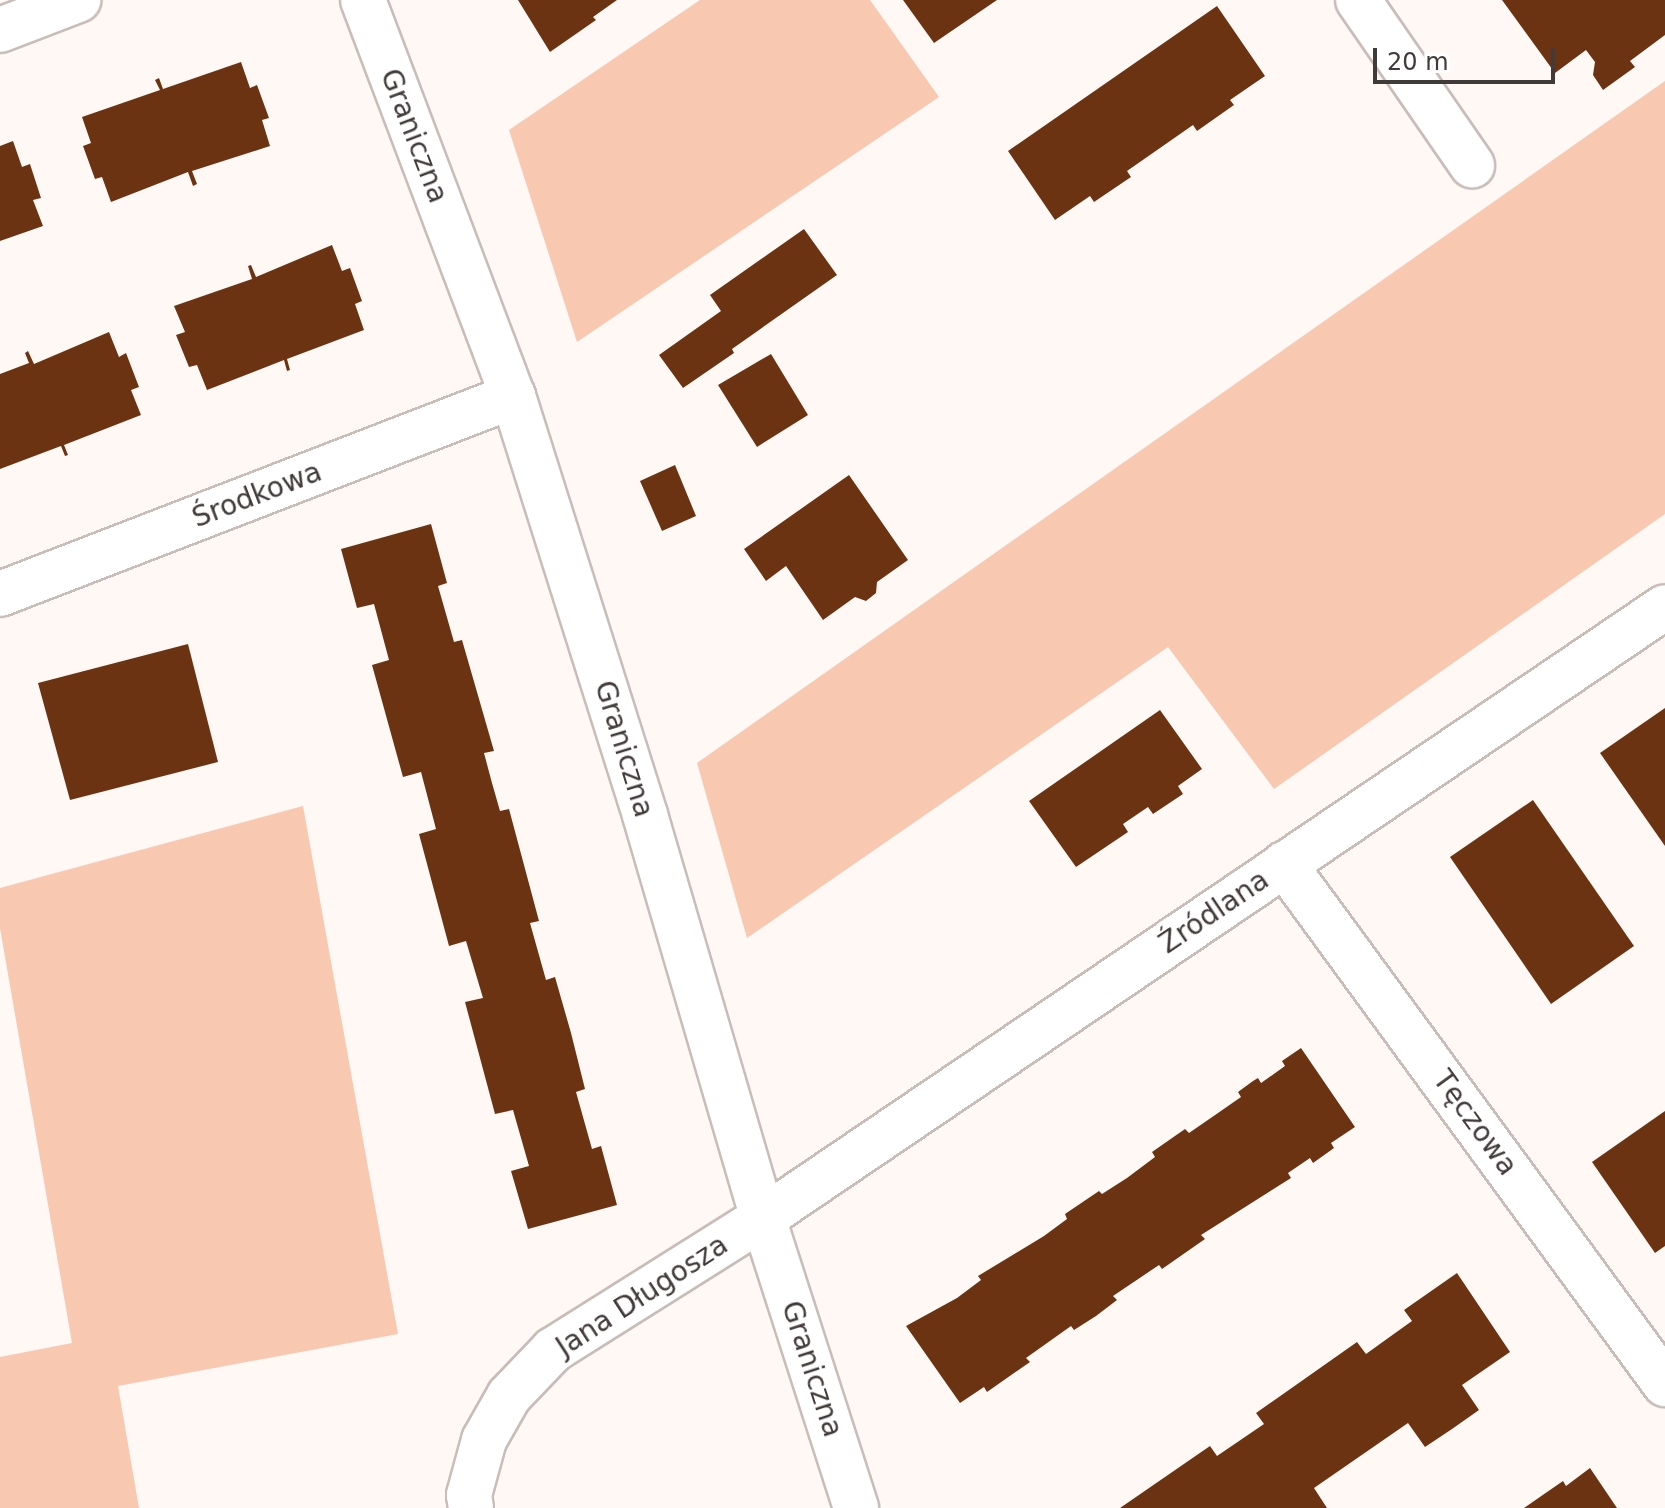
<!DOCTYPE html>
<meta charset="utf-8">
<style>
body{margin:0}
#map{position:relative;width:1665px;height:1508px;overflow:hidden;background:#fff8f4;font-family:"DejaVu Sans",sans-serif}
div>[style]{position:absolute}
.green>*{inset:0;background:#f8c8b1}
.building>*{inset:0;background:#6c3312}
.roads{filter:drop-shadow(2px 0 #c8bdb7) drop-shadow(-2px 0 #c8bdb7) drop-shadow(0 2px #c8bdb7) drop-shadow(0 -2px #c8bdb7)}
.minor>*{height:44px;margin:-22px;padding:0 22px;transform-origin:22px;border-radius:22px;background:#fff}
span{translate:-50% -50%;white-space:nowrap;text-align:center;line-height:1.15;-webkit-text-stroke:8px #fff;paint-order:stroke}
.street-label{font-size:28px;color:#403b39}
.scale{position:absolute;left:1373px;top:48px;width:182px;height:36px;box-sizing:border-box;border:4px solid #403b39;border-top:0;padding-left:10px;font-size:24px;line-height:28px;white-space:nowrap;color:#403b39;-webkit-text-stroke:6px #fff;paint-order:stroke}
</style>
<div id="map">
<div class="green">
<i style="clip-path:polygon(700px 0,870px 0,939px 97px,577px 342px,509px 130px)"></i>
<i style="clip-path:polygon(1665px 81px,1665px 514px,1274px 789px,1168px 647px,747px 938px,697px 763px)"></i>
<i style="clip-path:polygon(303px 806px,398px 1334px,118px 1386px,139px 1508px,0 1508px,0 1357px,72px 1343px,0 928px,0 888px)"></i>
</div>
<div class="building">
<i style="clip-path:polygon(518px 0,617px 0,593px 17px,596px 20px,550px 52px)"></i>
<i style="clip-path:polygon(903px 0,997px 0,934px 43px)"></i>
<i style="clip-path:polygon(1502px 0,1665px 0,1665px 35px,1630px 61px,1635px 67px,1603px 90px,1593px 75px,1595px 62px,1586px 50px,1555px 73px)"></i>
<i style="clip-path:polygon(1217px 6px,1265px 76px,1230px 100px,1234px 105px,1197px 131px,1193px 125px,1127px 171px,1131px 177px,1094px 202px,1090px 196px,1055px 220px,1008px 151px)"></i>
<i style="clip-path:polygon(241px 62px,250px 88px,257px 85px,269px 118px,262px 120px,270px 146px,192px 171px,197px 184px,193px 186px,188px 172px,111px 202px,102px 177px,95px 179px,83px 146px,91px 143px,82px 117px,160px 90px,155px 80px,159px 78px,163px 89px)"></i>
<i style="clip-path:polygon(13px 141px,22px 167px,30px 164px,41px 198px,33px 200px,43px 226px,0 241px,0 146px)"></i>
<i style="clip-path:polygon(804px 229px,837px 275px,732px 349px,734px 353px,683px 388px,659px 355px,721px 311px,710px 295px)"></i>
<i style="clip-path:polygon(332px 245px,342px 271px,350px 268px,362px 301px,355px 304px,364px 330px,287px 359px,290px 370px,287px 371px,284px 360px,207px 390px,197px 365px,189px 367px,176px 335px,185px 332px,174px 306px,252px 279px,248px 266px,251px 265px,256px 277px)"></i>
<i style="clip-path:polygon(109px 332px,119px 357px,126px 353px,139px 387px,131px 390px,141px 415px,64px 445px,68px 455px,65px 456px,61px 446px,0 469px,0 374px,29px 363px,25px 353px,28px 351px,34px 364px)"></i>
<i style="clip-path:polygon(771px 354px,808px 415px,757px 447px,718px 385px)"></i>
<i style="clip-path:polygon(675px 465px,696px 516px,662px 531px,640px 481px)"></i>
<i style="clip-path:polygon(849px 475px,908px 560px,877px 582px,876px 593px,866px 601px,855px 597px,823px 620px,786px 566px,766px 581px,744px 549px)"></i>
<i style="clip-path:polygon(431px 524px,447px 583px,438px 586px,454px 642px,462px 640px,494px 751px,484px 753px,492px 783px,500px 811px,509px 809px,539px 921px,530px 923px,546px 980px,555px 977px,571px 1033px,585px 1089px,576px 1092px,592px 1149px,601px 1146px,617px 1205px,528px 1229px,511px 1171px,529px 1166px,513px 1110px,495px 1114px,465px 1002px,483px 998px,466px 941px,449px 946px,419px 834px,436px 829px,421px 772px,403px 777px,372px 665px,389px 660px,374px 604px,357px 608px,341px 549px)"></i>
<i style="clip-path:polygon(188px 644px,218px 762px,70px 800px,38px 683px)"></i>
<i style="clip-path:polygon(1665px 708px,1665px 846px,1600px 753px)"></i>
<i style="clip-path:polygon(1160px 710px,1202px 769px,1178px 786px,1183px 794px,1153px 814px,1148px 807px,1123px 824px,1128px 832px,1076px 867px,1029px 801px)"></i>
<i style="clip-path:polygon(1533px 800px,1634px 946px,1551px 1004px,1450px 857px)"></i>
<i style="clip-path:polygon(1301px 1048px,1355px 1127px,1331px 1143px,1334px 1148px,1313px 1163px,1310px 1158px,1288px 1173px,1291px 1178px,1201px 1235px,1205px 1239px,1162px 1269px,1159px 1265px,1113px 1296px,1117px 1300px,1096px 1316px,1074px 1330px,1071px 1326px,1026px 1358px,1030px 1362px,987px 1392px,984px 1387px,960px 1403px,906px 1326px,957px 1298px,981px 1280px,978px 1276px,1044px 1236px,1067px 1219px,1065px 1214px,1099px 1191px,1102px 1194px,1127px 1178px,1155px 1157px,1152px 1152px,1185px 1129px,1189px 1133px,1218px 1113px,1241px 1097px,1238px 1092px,1253px 1081px,1258px 1078px,1261px 1083px,1285px 1066px,1282px 1061px)"></i>
<i style="clip-path:polygon(1665px 1111px,1665px 1246px,1655px 1253px,1592px 1162px)"></i>
<i style="clip-path:polygon(1457px 1273px,1510px 1352px,1462px 1385px,1479px 1410px,1452px 1429px,1425px 1447px,1408px 1423px,1314px 1488px,1327px 1508px,1120px 1508px,1210px 1446px,1217px 1456px,1264px 1424px,1256px 1413px,1357px 1342px,1366px 1354px,1391px 1336px,1412px 1321px,1404px 1310px)"></i>
<i style="clip-path:polygon(1590px 1468px,1617px 1508px,1524px 1508px,1563px 1481px,1566px 1486px)"></i>
</div>
<div class="roads">
<div class="minor">
<i style="left:363px;top:0;width:423px;rotate:69.3deg"></i>
<i style="left:513px;top:396px;width:439px;rotate:72.5deg"></i>
<i style="left:645px;top:815px;width:420px;rotate:73.7deg"></i>
<i style="left:763px;top:1218px;width:305px;rotate:72.2deg"></i>
<i style="left:1358px;top:0;width:201px;rotate:55.4deg"></i>
<i style="left:0;top:30px;width:84px;rotate:-21deg"></i>
<i style="left:0;top:594px;width:550px;rotate:-21.1deg"></i>
<i style="left:1284px;top:864px;width:645px;rotate:53.77deg"></i>
<i style="left:471px;top:1508px;width:13px;rotate:-99deg"></i>
<i style="left:469px;top:1495px;width:57px;rotate:-74.7deg"></i>
<i style="left:484px;top:1440px;width:51px;rotate:-60.4deg"></i>
<i style="left:509px;top:1396px;width:64px;rotate:-46.3deg"></i>
<i style="left:553px;top:1350px;width:248px;rotate:-32.2deg"></i>
<i style="left:763px;top:1218px;width:1089px;rotate:-34.11deg"></i>
</div>
</div>
<div class="street-label">
<span style="left:414px;top:136px;rotate:69deg">Graniczna</span>
<span style="left:257px;top:495px;rotate:-21deg">Środkowa</span>
<span style="left:624px;top:749px;rotate:73deg">Graniczna</span>
<span style="left:1214px;top:912px;rotate:-34deg">Źródlana</span>
<span style="left:1475px;top:1123px;rotate:54deg">Tęczowa</span>
<span style="left:642px;top:1296px;rotate:-33deg">Jana Długosza</span>
<span style="left:812px;top:1369px;rotate:72deg">Graniczna</span>
</div>
<div class="scale">20 m</div>
</div>
